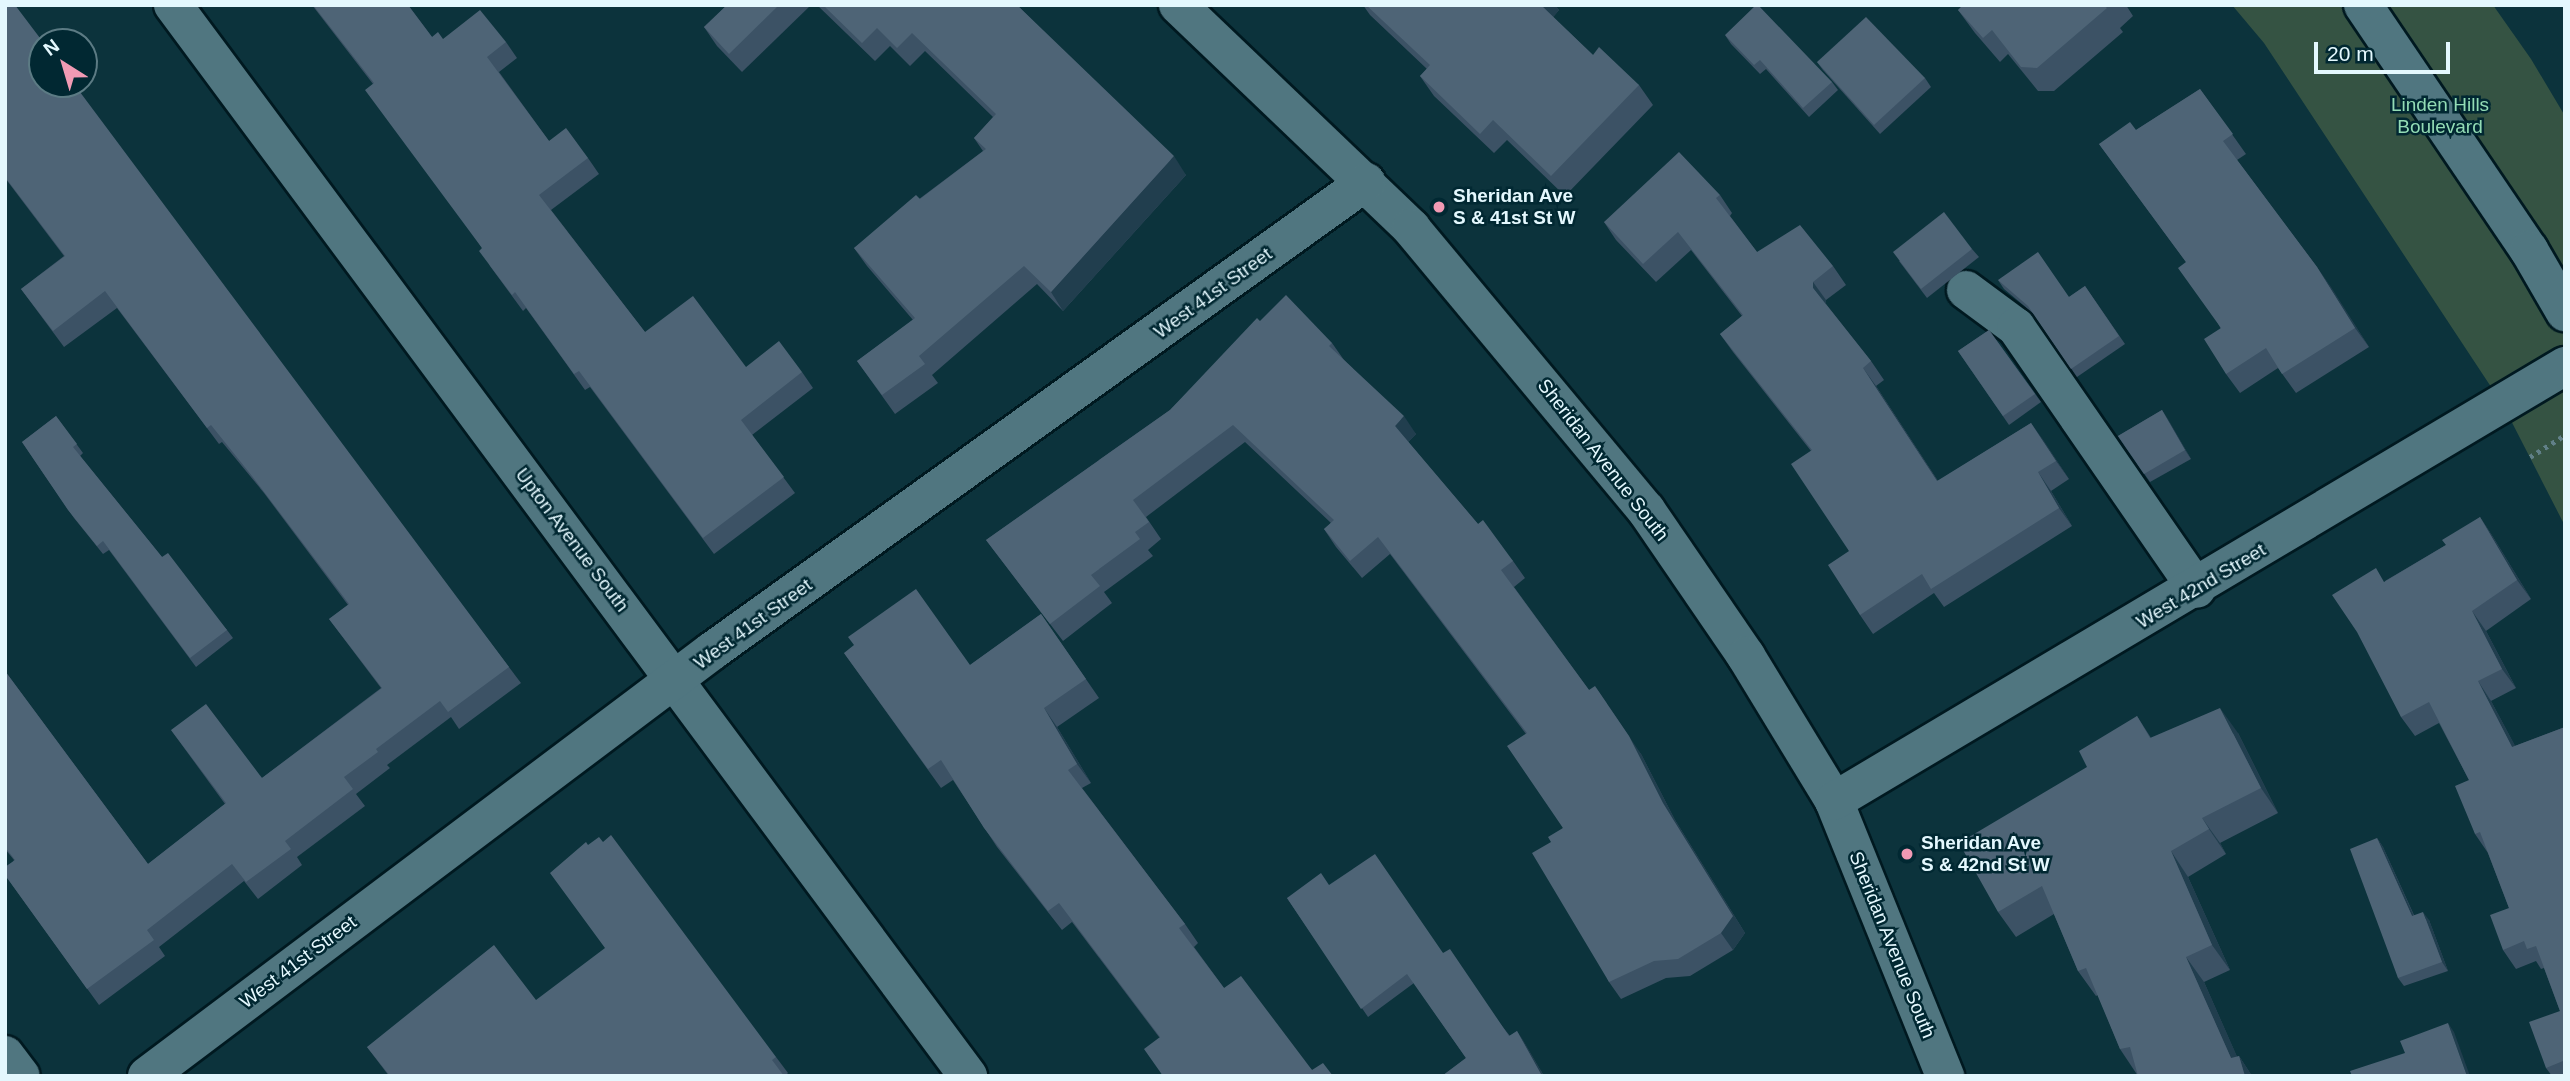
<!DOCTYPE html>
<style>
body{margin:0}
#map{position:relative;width:2570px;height:1081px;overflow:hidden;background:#0c333c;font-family:Arial,sans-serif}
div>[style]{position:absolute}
.green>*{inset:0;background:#355343}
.path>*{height:4.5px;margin-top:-2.25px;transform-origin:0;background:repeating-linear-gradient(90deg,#618088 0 3.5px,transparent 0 8.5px)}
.roads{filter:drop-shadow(2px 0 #001920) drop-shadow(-2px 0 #001920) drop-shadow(0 2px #001920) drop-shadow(0 -2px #001920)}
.minor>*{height:38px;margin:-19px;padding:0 19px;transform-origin:19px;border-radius:19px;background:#507680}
.wall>*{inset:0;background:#3c5265}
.shaded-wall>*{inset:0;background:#213e4e}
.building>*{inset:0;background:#4e6476}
.dots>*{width:19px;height:19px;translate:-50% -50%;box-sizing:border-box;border:4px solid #012832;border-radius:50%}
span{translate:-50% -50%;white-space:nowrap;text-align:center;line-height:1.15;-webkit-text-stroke:5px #012832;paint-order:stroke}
.park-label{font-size:19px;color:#93dcb5}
.poi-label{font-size:19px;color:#e4f8fe;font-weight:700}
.left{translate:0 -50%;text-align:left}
.street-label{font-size:19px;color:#e4f8fe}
.frame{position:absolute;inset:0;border:7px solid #e4f8fe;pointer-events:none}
.north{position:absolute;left:28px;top:28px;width:70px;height:70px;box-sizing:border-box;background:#012832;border:2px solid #5c7b84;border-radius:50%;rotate:323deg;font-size:19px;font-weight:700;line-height:28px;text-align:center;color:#e4f8fe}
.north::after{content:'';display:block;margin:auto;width:24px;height:32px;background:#f19ab4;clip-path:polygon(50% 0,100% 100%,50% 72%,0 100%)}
.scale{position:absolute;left:2314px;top:42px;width:136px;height:32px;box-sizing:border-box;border:4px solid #e4f8fe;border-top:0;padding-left:9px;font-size:21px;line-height:24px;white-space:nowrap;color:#e4f8fe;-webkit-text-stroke:5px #012832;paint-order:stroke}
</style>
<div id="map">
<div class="green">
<i style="clip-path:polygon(2232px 5px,2493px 5px,2531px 59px,2565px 116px,2565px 526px,2503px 405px,2264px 43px)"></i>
</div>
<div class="path">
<i style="left:2530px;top:457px;width:41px;rotate:-32.2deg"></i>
</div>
<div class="roads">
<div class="minor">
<i style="left:173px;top:5px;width:1334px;rotate:53.41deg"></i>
<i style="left:1178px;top:5px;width:323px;rotate:43.7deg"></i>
<i style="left:1411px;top:228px;width:367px;rotate:50.2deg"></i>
<i style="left:1646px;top:510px;width:177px;rotate:55.6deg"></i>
<i style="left:1746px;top:656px;width:170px;rotate:58.7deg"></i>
<i style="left:1834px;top:801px;width:297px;rotate:68deg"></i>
<i style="left:2363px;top:5px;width:296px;rotate:55.9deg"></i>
<i style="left:2529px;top:250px;width:72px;rotate:59.9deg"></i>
<i style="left:1966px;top:290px;width:62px;rotate:36.5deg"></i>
<i style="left:2016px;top:327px;width:318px;rotate:55.4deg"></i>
<i style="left:1834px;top:801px;width:851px;rotate:-30.76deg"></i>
<i style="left:5px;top:1055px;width:26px;rotate:53deg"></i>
<i style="left:147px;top:1076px;width:707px;rotate:-36.95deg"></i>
<i style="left:712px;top:651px;width:805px;rotate:-35.65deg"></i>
</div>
</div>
<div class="wall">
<i style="clip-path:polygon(5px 5px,521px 683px,459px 729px,451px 717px,387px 765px,390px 768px,356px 794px,365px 806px,297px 857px,302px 865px,258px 899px,244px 881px,159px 947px,165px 956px,99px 1005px,5px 875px,14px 860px,5px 849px,5px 671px,148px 864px,225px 804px,171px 730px,262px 778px,381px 688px,329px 619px,348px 605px,264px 493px,222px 442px,219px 444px,117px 308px,64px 347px,21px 289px,64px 256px,5px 178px)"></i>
<i style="clip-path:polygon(312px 5px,408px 5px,432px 37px,443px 39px,506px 42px,517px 58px,499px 72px,549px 141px,588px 158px,599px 174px,551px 210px,645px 332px,746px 367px,802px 372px,813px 388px,752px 435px,795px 493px,714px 554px,590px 387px,585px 390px,526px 308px,523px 311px,490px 266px,482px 248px,373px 84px)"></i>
<i style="clip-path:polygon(727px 5px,811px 5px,742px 72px,717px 46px,704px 27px)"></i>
<i style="clip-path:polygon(817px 5px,1017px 5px,1186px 175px,1063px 311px,1037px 284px,932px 375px,938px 383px,895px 414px,857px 361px,913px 320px,867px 266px,854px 248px,983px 151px,974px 138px,993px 117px,925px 51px,910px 66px,890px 46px,875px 61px)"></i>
<i style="clip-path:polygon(1363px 5px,1555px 5px,1559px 10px,1553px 17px,1593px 55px,1639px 85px,1653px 105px,1565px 196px,1507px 140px,1494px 153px,1434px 96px,1420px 76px,1427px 69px,1370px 15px)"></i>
<i style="clip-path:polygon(1963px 5px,2126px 5px,2133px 16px,2120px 28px,2123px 32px,2054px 91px,2038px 91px,2008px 54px,2000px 62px,1975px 33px,1958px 10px)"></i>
<i style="clip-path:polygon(1725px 35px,1832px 82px,1838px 90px,1809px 117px,1766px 69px,1760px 74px,1731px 44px)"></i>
<i style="clip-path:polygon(1817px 62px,1925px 78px,1931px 87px,1880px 134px,1823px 70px)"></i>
<i style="clip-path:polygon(2200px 89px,2246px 154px,2237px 160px,2317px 267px,2369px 347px,2296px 393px,2278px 368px,2240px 393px,2226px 374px,2221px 329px,2186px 262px,2099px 144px,2136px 130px)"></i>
<i style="clip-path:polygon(1720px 195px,1732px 213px,1730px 216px,1757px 252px,1833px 266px,1846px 285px,1826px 300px,1826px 304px,1871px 361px,1884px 380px,1876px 386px,1938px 481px,2031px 423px,2069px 479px,2051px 491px,2072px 526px,1944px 607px,1934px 593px,1873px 634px,1860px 615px,1849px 551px,1811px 451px,1733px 352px,1720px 334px,1742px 316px,1691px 250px,1656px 282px,1616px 240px,1604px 222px)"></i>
<i style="clip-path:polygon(1972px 249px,1979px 257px,1927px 298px,1899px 261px)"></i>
<i style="clip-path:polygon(1998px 280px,2069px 297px,2085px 286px,2125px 344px,2077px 377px,2034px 314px,2004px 289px)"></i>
<i style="clip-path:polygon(1260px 321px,1332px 343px,1344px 360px,1416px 434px,1408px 442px,1478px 524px,1513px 561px,1525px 578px,1514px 587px,1589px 690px,1641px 754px,1675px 820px,1745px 933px,1733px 950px,1690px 976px,1666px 978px,1621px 999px,1609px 982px,1551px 842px,1563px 828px,1526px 734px,1390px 554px,1362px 578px,1336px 547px,1324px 529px,1331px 523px,1245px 442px,1146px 517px,1161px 539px,1148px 550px,1153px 556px,1104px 592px,1112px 603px,1063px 641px,999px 557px,986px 540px,1170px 410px)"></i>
<i style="clip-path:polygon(1989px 330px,2041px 402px,2009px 425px,1958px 351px)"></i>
<i style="clip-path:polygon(2162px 410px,2191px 459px,2150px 482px,2118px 436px)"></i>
<i style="clip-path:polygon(56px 416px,83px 453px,80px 456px,162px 557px,227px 630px,233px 638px,196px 667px,109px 550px,103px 554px,74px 518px,22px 442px)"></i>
<i style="clip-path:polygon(2480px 517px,2493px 537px,2531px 599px,2486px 631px,2516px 688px,2491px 701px,2515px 746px,2565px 727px,2565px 1076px,2552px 1076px,2546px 1068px,2560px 1011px,2544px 968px,2541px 969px,2536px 961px,2516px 969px,2503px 950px,2509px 908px,2488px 853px,2475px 834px,2469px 780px,2439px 723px,2415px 736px,2401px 717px,2385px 581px,2446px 545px)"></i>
<i style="clip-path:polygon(1041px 614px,1099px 698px,1057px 727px,1091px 783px,1082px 788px,1185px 924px,1198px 943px,1194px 947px,1224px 988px,1312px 1070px,1333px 1076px,1159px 1037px,1072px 922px,1062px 930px,997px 847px,953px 780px,941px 788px,844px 653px,970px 665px)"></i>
<i style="clip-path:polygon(2137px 716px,2151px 738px,2238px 733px,2278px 813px,2220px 843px,2226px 854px,2188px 877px,2230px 970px,2204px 982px,2237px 1057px,2239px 1056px,2252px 1076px,2138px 1076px,2120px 1049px,2098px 995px,2096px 996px,2078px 971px,2054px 914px,2016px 937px,1998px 912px,2087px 767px)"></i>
<i style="clip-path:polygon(2377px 838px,2383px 847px,2414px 915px,2429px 920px,2448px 971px,2404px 986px,2398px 978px)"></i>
<i style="clip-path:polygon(1329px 885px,1443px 953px,1510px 1036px,1517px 1031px,1544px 1076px,1442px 1076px,1466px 1058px,1414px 983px,1368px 1017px,1287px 898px)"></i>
<i style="clip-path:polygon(536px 1000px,776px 1057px,788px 1073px,785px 1076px,389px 1076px,367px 1047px)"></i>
</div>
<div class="shaded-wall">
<i style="clip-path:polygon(1539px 5px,1555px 5px,1559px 10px,1550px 21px)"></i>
<i style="clip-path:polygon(1174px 156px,1186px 175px,1063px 311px,1051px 292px)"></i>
<i style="clip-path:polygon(2317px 267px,2331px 287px,2369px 347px,2355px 328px)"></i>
<i style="clip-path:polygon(1813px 282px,1826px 300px,1826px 306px,1813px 288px)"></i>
<i style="clip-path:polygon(1863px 368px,1876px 386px,1950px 500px,1937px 481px)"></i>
<i style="clip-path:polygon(2162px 410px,2168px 419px,2191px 459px,2185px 450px)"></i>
<i style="clip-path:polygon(1404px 416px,1416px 434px,1407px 443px,1395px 426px)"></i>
<i style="clip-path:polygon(2031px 423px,2044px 441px,2069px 479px,2056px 461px)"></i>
<i style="clip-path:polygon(2038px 472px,2051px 491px,2072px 526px,2059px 508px)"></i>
<i style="clip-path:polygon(2480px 517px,2493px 537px,2531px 599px,2517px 580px)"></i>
<i style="clip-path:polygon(2472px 611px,2486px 631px,2516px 688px,2502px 669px)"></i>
<i style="clip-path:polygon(2478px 681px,2491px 701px,2526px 766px,2512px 747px)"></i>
<i style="clip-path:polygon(1595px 686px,1641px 754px,1675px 820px,1745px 933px,1733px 950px,1721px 933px)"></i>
<i style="clip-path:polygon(1044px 708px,1057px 727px,1091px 783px,1077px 764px)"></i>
<i style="clip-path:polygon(2220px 708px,2238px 733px,2278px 813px,2261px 788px)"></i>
<i style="clip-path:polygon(2202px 818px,2220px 843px,2226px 854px,2209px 829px)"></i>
<i style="clip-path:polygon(2377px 838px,2383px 847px,2418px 925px,2412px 916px)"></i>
<i style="clip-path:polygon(2171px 851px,2188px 877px,2230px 970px,2212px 945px)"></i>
<i style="clip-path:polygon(2423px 912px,2429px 920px,2448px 971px,2442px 962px)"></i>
<i style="clip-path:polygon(2186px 957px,2204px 982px,2243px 1070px,2239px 1056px,2252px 1076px,2243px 1076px,2231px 1058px)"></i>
<i style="clip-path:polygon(2448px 1023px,2454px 1032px,2470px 1076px,2467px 1076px)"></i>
<i style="clip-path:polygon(1517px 1031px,1523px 1040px,1544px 1076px,1542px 1076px)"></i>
</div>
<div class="building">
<i style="clip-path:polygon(5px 5px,15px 5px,43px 42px,42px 84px,74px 84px,509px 667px,448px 712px,440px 701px,376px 749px,378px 752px,344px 777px,353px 789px,285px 841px,291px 849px,246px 882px,232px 864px,147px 930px,154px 940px,87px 989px,5px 875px,5px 867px,15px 860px,5px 847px,5px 671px,148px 864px,226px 803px,171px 730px,206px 704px,262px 778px,382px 688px,329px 619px,349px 604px,252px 476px,211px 425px,207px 428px,105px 291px,53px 331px,21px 289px,65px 256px,5px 177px)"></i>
<i style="clip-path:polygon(313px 5px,408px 5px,432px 37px,438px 32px,443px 39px,480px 10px,506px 42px,487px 57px,549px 141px,566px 128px,588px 158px,539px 195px,645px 332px,693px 296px,746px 367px,779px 341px,802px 372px,741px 420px,784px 477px,703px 538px,579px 371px,574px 374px,515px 292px,512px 295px,479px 251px,482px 248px,365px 90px,374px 83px)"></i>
<i style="clip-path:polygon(727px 5px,779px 5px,729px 54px,704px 27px)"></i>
<i style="clip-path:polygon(823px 5px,1017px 5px,1174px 156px,1051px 292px,1024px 266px,919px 356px,925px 364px,882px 395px,857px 361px,915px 318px,854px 248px,916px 195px,920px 199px,986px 149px,974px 138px,996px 114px,912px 33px,897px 48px,877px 28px,862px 43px)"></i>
<i style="clip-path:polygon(1366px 5px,1541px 5px,1593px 55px,1599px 47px,1639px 85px,1551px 176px,1493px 120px,1480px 134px,1420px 76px,1430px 65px)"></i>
<i style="clip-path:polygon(1756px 5px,1758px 5px,1832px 82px,1803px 108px,1760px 60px,1754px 65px,1725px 35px)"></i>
<i style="clip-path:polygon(1963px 5px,2104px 5px,2107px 8px,2037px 68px,2021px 67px,1992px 30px,1983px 38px,1958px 10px)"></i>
<i style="clip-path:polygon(1866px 17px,1925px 78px,1874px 125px,1817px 62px)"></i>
<i style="clip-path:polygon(2200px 89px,2233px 134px,2223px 141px,2317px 267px,2355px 328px,2282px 374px,2266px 348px,2226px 374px,2204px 339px,2221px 328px,2178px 268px,2186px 262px,2099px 144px,2130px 122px,2136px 130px)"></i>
<i style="clip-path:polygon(1679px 152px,1720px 195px,1716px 198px,1757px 252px,1800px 225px,1833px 266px,1813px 282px,1813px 288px,1871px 361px,1863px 368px,1937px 481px,2031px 423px,2056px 461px,2038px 472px,2059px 508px,1931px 589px,1922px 574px,1860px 615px,1828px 565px,1849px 551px,1791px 464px,1812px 450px,1720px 334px,1743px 315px,1678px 232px,1643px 264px,1604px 222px)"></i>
<i style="clip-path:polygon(1944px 212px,1972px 249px,1921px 289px,1893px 252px)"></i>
<i style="clip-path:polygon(2038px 252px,2069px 297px,2085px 286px,2119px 336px,2071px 369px,2028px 306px,1998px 280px)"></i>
<i style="clip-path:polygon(1286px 295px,1332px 343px,1329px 346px,1404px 416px,1395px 426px,1478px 524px,1483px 520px,1513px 561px,1501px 570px,1589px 690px,1595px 686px,1629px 736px,1663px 803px,1733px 916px,1721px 933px,1678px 959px,1654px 961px,1609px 982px,1532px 853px,1551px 842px,1548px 837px,1563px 828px,1507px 746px,1527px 733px,1378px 537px,1350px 561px,1324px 529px,1334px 520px,1233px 425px,1133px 500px,1149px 522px,1135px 532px,1140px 539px,1091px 575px,1100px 586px,1050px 624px,986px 540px,1170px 410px,1257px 318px,1260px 321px)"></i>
<i style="clip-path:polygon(1989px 330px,2035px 394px,2003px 416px,1958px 351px)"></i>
<i style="clip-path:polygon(2162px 410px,2185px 450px,2144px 474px,2118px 436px)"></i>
<i style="clip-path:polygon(56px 416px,77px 444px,73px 447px,162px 557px,168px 553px,227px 630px,190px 658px,103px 541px,97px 546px,68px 510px,22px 442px)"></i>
<i style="clip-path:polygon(2480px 517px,2517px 580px,2472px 611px,2502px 669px,2478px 681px,2512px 747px,2565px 727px,2565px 1068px,2563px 1061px,2546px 1068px,2529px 1022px,2560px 1011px,2536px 946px,2527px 949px,2524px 941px,2503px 950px,2490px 915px,2509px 908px,2480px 832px,2475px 834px,2455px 786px,2469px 780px,2429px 702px,2401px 717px,2357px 632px,2332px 595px,2376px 568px,2384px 582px,2446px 545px,2442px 540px)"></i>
<i style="clip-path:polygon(916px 589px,970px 665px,1041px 614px,1086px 679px,1044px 708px,1077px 764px,1068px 770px,1185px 924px,1179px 928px,1224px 988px,1241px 976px,1312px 1070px,1323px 1063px,1333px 1076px,1163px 1076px,1144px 1049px,1160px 1037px,1059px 903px,1048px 911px,984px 828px,941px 760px,928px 769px,844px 653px,854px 645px,848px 637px)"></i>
<i style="clip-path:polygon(2220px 708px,2261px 788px,2202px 818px,2209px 829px,2171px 851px,2212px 945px,2186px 957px,2231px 1058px,2239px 1056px,2245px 1076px,2138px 1076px,2130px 1047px,2120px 1049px,2086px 968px,2078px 971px,2042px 886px,1998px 912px,1959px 843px,2087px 767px,2079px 751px,2137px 716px,2150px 738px)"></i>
<i style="clip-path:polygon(611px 835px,776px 1057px,772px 1060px,784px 1076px,390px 1076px,367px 1047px,494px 945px,536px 1000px,605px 948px,550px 873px,586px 842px,588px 845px,599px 837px,603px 842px)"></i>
<i style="clip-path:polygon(2377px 838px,2412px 916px,2423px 912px,2442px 962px,2398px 978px,2350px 849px)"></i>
<i style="clip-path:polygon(1375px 854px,1443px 953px,1450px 949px,1509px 1036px,1517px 1031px,1542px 1076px,1442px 1076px,1466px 1058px,1407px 974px,1361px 1009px,1287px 898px,1321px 873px,1329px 885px)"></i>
<i style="clip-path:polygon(2448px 1023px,2467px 1076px,2352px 1076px,2350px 1071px,2405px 1053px,2400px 1041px)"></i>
</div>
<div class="dots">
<i style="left:1439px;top:207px;background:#f19ab4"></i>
<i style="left:1907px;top:854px;background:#f19ab4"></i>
</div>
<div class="park-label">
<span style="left:2440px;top:116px">Linden Hills<br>Boulevard</span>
</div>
<div class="poi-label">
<span class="left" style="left:1453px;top:207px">Sheridan Ave<br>S &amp; 41st St W</span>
<span class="left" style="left:1921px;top:854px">Sheridan Ave<br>S &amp; 42nd St W</span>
</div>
<div class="street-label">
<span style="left:1213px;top:293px;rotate:-36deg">West 41st Street</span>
<span style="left:1603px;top:460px;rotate:52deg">Sheridan Avenue South</span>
<span style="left:572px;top:540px;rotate:53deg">Upton Avenue South</span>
<span style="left:2201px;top:586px;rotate:-31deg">West 42nd Street</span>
<span style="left:753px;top:624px;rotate:-36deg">West 41st Street</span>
<span style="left:1892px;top:945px;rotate:68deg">Sheridan Avenue South</span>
<span style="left:298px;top:962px;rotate:-37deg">West 41st Street</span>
</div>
<div class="frame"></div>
<div class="north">N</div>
<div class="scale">20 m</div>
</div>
